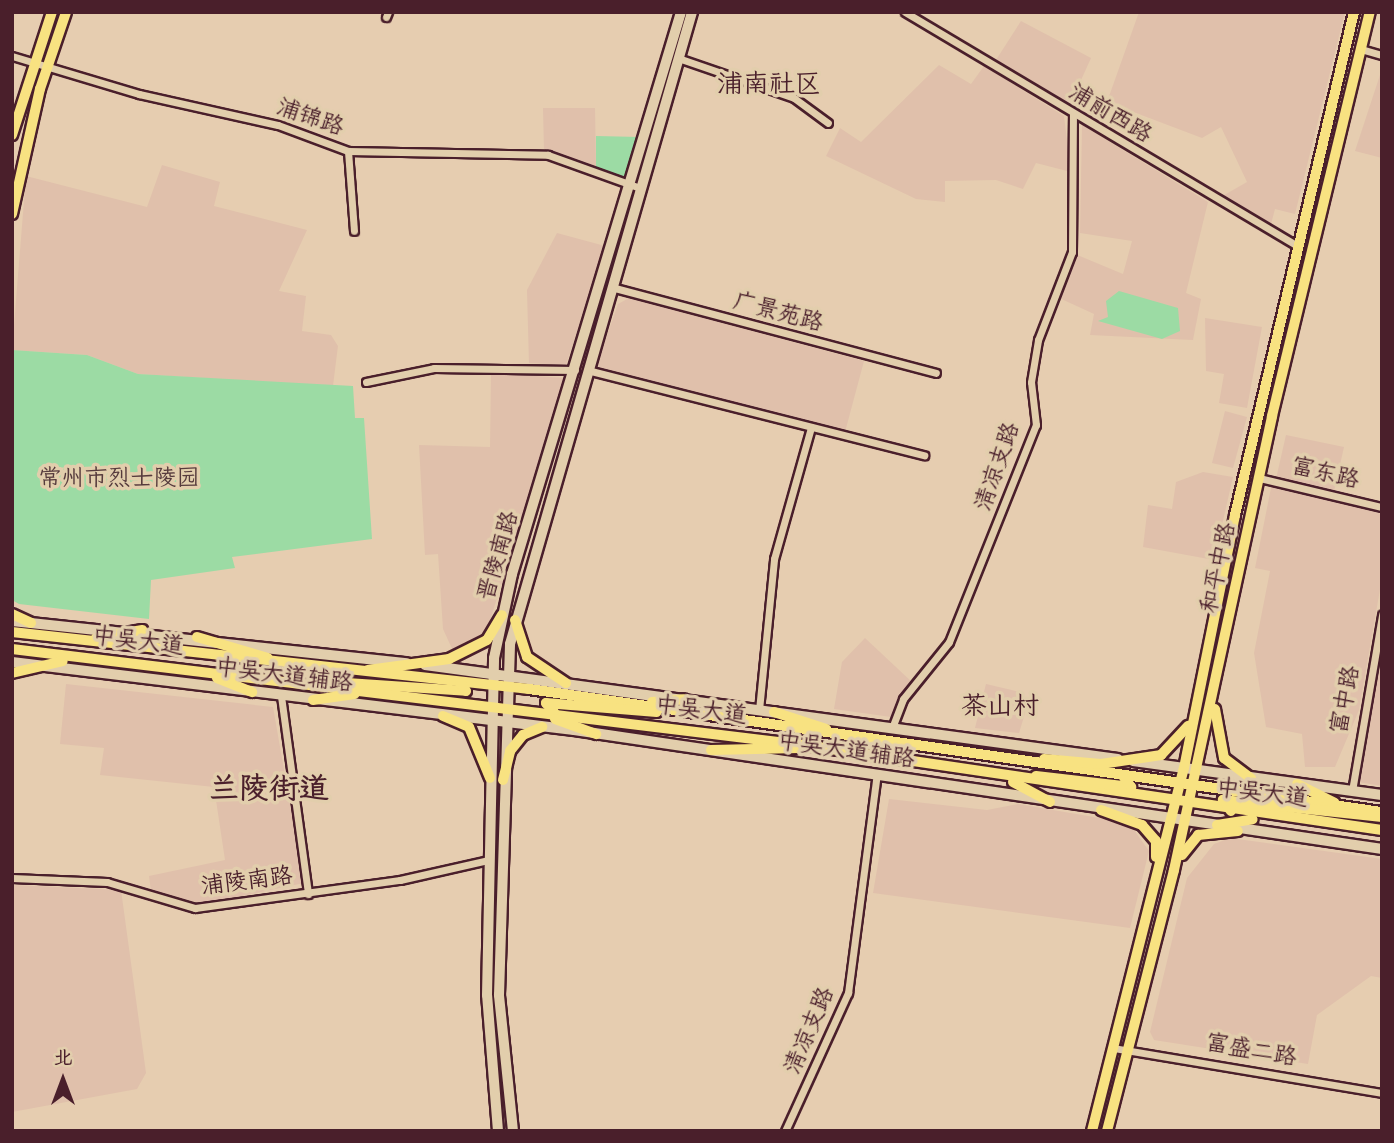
<!DOCTYPE html>
<meta charset="utf-8">
<style>
body{margin:0}
#map{position:relative;width:1394px;height:1143px;overflow:hidden;background:#e6cdb0;font-family:Kalam,"LXGW WenKai TC",sans-serif}
div>[style]{position:absolute}
.built>*{inset:0;background:#e0c0ab}
.green>*{inset:0;background:#9cdba4}
.roads{filter:drop-shadow(2px 0 #4a1f2b) drop-shadow(-2px 0 #4a1f2b) drop-shadow(0 2px #4a1f2b) drop-shadow(0 -2px #4a1f2b)}
.minor>*{height:7px;margin:-3.5px;padding:0 3.5px;transform-origin:3.5px;border-radius:3.5px;background:#e2ceac}
.secondary>*{height:10px;margin:-5px;padding:0 5px;transform-origin:5px;border-radius:5px;background:#e2ceac}
.primary>*{height:10px;margin:-5px;padding:0 5px;transform-origin:5px;border-radius:5px;background:#f8e281}
span{translate:-50% -50%;white-space:nowrap;text-align:center;line-height:1.15;-webkit-text-stroke:7px #e2ceac;paint-order:stroke}
.street-label{font-size:23px;color:#4a1f2b}
.park-label{font-size:23px;color:#563b3d}
.quarter-label{font-size:26px;color:#4a1f2b}
.district-label{font-size:30px;color:#4a1f2b;font-weight:700}
.frame{position:absolute;inset:0;border:14px solid #4a1f2b;pointer-events:none}
.north{position:absolute;left:28px;top:1045px;width:70px;height:70px;-webkit-text-stroke:5px #e2ceac;paint-order:stroke;rotate:0deg;font-size:19px;font-weight:700;line-height:28px;text-align:center;color:#4a1f2b}
.north::after{content:'';display:block;margin:auto;width:24px;height:32px;background:#4a1f2b;clip-path:polygon(50% 0,100% 100%,50% 72%,0 100%)}
</style>
<div id="map">
<div class="built">
<i style="clip-path:polygon(1139px 12px,1345px 12px,1295px 214px,1275px 209px,1270px 228px,1219px 198px,1247px 182px,1221px 127px,1202px 138px,1107px 102px)"></i>
<i style="clip-path:polygon(1021px 21px,1091px 58px,1072px 100px,1063px 103px,994px 63px)"></i>
<i style="clip-path:polygon(939px 65px,971px 84px,984px 66px,1064px 116px,1071px 172px,1036px 163px,1023px 189px,996px 180px,945px 181px,945px 202px,916px 199px,826px 156px,840px 128px,861px 142px)"></i>
<i style="clip-path:polygon(1382px 69px,1382px 158px,1355px 151px)"></i>
<i style="clip-path:polygon(543px 108px,595px 108px,596px 172px,544px 149px)"></i>
<i style="clip-path:polygon(1082px 125px,1208px 202px,1186px 293px,1201px 299px,1193px 340px,1090px 335px,1094px 314px,1057px 297px,1075px 254px,1123px 274px,1132px 241px,1080px 233px)"></i>
<i style="clip-path:polygon(162px 165px,220px 182px,214px 206px,307px 230px,279px 291px,306px 296px,302px 331px,331px 335px,338px 346px,333px 386px,138px 374px,87px 355px,12px 350px,26px 176px,147px 207px)"></i>
<i style="clip-path:polygon(557px 233px,605px 246px,566px 365px,529px 363px,527px 290px)"></i>
<i style="clip-path:polygon(629px 298px,864px 361px,845px 432px,601px 370px,597px 364px,618px 304px)"></i>
<i style="clip-path:polygon(1205px 318px,1262px 327px,1247px 408px,1219px 403px,1224px 374px,1206px 371px)"></i>
<i style="clip-path:polygon(491px 373px,566px 378px,482px 646px,454px 653px,443px 629px,438px 554px,425px 555px,419px 445px,490px 447px)"></i>
<i style="clip-path:polygon(1225px 411px,1247px 417px,1233px 468px,1212px 463px)"></i>
<i style="clip-path:polygon(1286px 435px,1344px 447px,1334px 491px,1276px 479px)"></i>
<i style="clip-path:polygon(1203px 472px,1233px 477px,1214px 560px,1143px 547px,1148px 505px,1172px 509px,1176px 482px)"></i>
<i style="clip-path:polygon(1272px 483px,1382px 511px,1382px 578px,1359px 710px,1335px 767px,1305px 767px,1302px 734px,1266px 727px,1254px 653px,1270px 571px,1255px 568px)"></i>
<i style="clip-path:polygon(865px 638px,913px 683px,891px 717px,834px 709px,842px 662px)"></i>
<i style="clip-path:polygon(1382px 645px,1382px 786px,1358px 782px)"></i>
<i style="clip-path:polygon(66px 684px,273px 707px,304px 883px,204px 904px,151px 891px,149px 876px,225px 860px,214px 787px,100px 775px,104px 748px,60px 744px)"></i>
<i style="clip-path:polygon(986px 684px,1020px 692px,1026px 710px,1019px 733px,975px 728px)"></i>
<i style="clip-path:polygon(889px 799px,987px 810px,1018px 804px,1129px 823px,1149px 851px,1130px 928px,873px 893px)"></i>
<i style="clip-path:polygon(1230px 838px,1382px 859px,1382px 978px,1371px 976px,1317px 1015px,1308px 1064px,1154px 1040px,1150px 1032px,1187px 878px,1214px 844px)"></i>
<i style="clip-path:polygon(12px 885px,121px 890px,146px 1073px,137px 1089px,12px 1112px)"></i>
</div>
<div class="green">
<i style="clip-path:polygon(596px 136px,640px 137px,627px 179px,596px 172px)"></i>
<i style="clip-path:polygon(1119px 291px,1178px 308px,1180px 331px,1162px 339px,1098px 321px,1108px 317px,1106px 301px)"></i>
<i style="clip-path:polygon(12px 350px,87px 355px,138px 374px,353px 386px,355px 418px,364px 418px,372px 539px,232px 557px,235px 568px,151px 580px,149px 619px,19px 604px,12px 600px)"></i>
</div>
<div class="roads">
<div class="minor">
<i style="left:905px;top:12px;width:457px;rotate:30.8deg"></i>
<i style="left:386px;top:17px;width:5px;rotate:-68deg"></i>
<i style="left:1361px;top:49px;width:22px;rotate:16deg"></i>
<i style="left:12px;top:56px;width:133px;rotate:16.7deg"></i>
<i style="left:139px;top:94px;width:142px;rotate:12.6deg"></i>
<i style="left:278px;top:125px;width:75px;rotate:20.4deg"></i>
<i style="left:348px;top:151px;width:200px;rotate:1.1deg"></i>
<i style="left:548px;top:155px;width:98px;rotate:19.7deg"></i>
<i style="left:678px;top:58px;width:123px;rotate:19deg"></i>
<i style="left:794px;top:98px;width:42px;rotate:36.3deg"></i>
<i style="left:348px;top:151px;width:80px;rotate:85.7deg"></i>
<i style="left:611px;top:287px;width:336px;rotate:14.8deg"></i>
<i style="left:587px;top:370px;width:348px;rotate:14.2deg"></i>
<i style="left:366px;top:382px;width:69px;rotate:-11.6deg"></i>
<i style="left:434px;top:368px;width:141px;rotate:0.8deg"></i>
<i style="left:1259px;top:478px;width:126px;rotate:13.3deg"></i>
<i style="left:281px;top:696px;width:200px;rotate:82.2deg"></i>
<i style="left:759px;top:710px;width:152px;rotate:-84.3deg"></i>
<i style="left:774px;top:559px;width:137px;rotate:-74.3deg"></i>
<i style="left:892px;top:728px;width:31px;rotate:-69deg"></i>
<i style="left:903px;top:699px;width:73px;rotate:-51.1deg"></i>
<i style="left:949px;top:642px;width:234px;rotate:-68.2deg"></i>
<i style="left:1036px;top:425px;width:43px;rotate:-96.6deg"></i>
<i style="left:1031px;top:382px;width:43px;rotate:-80.5deg"></i>
<i style="left:1038px;top:340px;width:94px;rotate:-68.9deg"></i>
<i style="left:1072px;top:252px;width:138px;rotate:-89.6deg"></i>
<i style="left:1352px;top:791px;width:179px;rotate:-80.3deg"></i>
<i style="left:12px;top:878px;width:95px;rotate:2.4deg"></i>
<i style="left:107px;top:882px;width:92px;rotate:16.5deg"></i>
<i style="left:195px;top:908px;width:207px;rotate:-7.8deg"></i>
<i style="left:400px;top:880px;width:90px;rotate:-12.8deg"></i>
<i style="left:1113px;top:1048px;width:273px;rotate:9.5deg"></i>
<i style="left:785px;top:1131px;width:152px;rotate:-65.5deg"></i>
<i style="left:848px;top:993px;width:221px;rotate:-82.5deg"></i>
</div>
<div class="secondary">
<i style="left:12px;top:621px;width:397px;rotate:6.1deg"></i>
<i style="left:12px;top:662px;width:566px;rotate:6.9deg"></i>
<i style="left:574px;top:730px;width:817px;rotate:8.38deg"></i>
<i style="left:425px;top:665px;width:699px;rotate:7.72deg"></i>
<i style="left:1133px;top:761px;width:251px;rotate:7.8deg"></i>
<i style="left:498px;top:1131px;width:136px;rotate:-94.6deg"></i>
<i style="left:487px;top:995px;width:337px;rotate:-88.8deg"></i>
<i style="left:494px;top:658px;width:86px;rotate:-77.9deg"></i>
<i style="left:512px;top:574px;width:587px;rotate:-73.26deg"></i>
<i style="left:513px;top:1131px;width:137px;rotate:-95.9deg"></i>
<i style="left:499px;top:995px;width:351px;rotate:-88.2deg"></i>
<i style="left:510px;top:644px;width:658px;rotate:-73.93deg"></i>
</div>
<div class="primary">
<i style="left:12px;top:135px;width:129px;rotate:-72deg"></i>
<i style="left:12px;top:214px;width:128px;rotate:-77.4deg"></i>
<i style="left:40px;top:89px;width:81px;rotate:-71.3deg"></i>
<i style="left:12px;top:614px;width:21px;rotate:25deg"></i>
<i style="left:515px;top:620px;width:39px;rotate:72deg"></i>
<i style="left:527px;top:657px;width:47px;rotate:33.7deg"></i>
<i style="left:12px;top:632px;width:520px;rotate:6.29deg"></i>
<i style="left:529px;top:689px;width:862px;rotate:8.21deg"></i>
<i style="left:197px;top:637px;width:74px;rotate:16.5deg"></i>
<i style="left:96px;top:638px;width:47px;rotate:-9.9deg"></i>
<i style="left:12px;top:649px;width:805px;rotate:6.92deg"></i>
<i style="left:811px;top:746px;width:577px;rotate:8.37deg"></i>
<i style="left:368px;top:670px;width:82px;rotate:-7.7deg"></i>
<i style="left:449px;top:659px;width:42px;rotate:-26.6deg"></i>
<i style="left:487px;top:640px;width:29px;rotate:-59deg"></i>
<i style="left:12px;top:673px;width:52px;rotate:-13.2deg"></i>
<i style="left:217px;top:678px;width:38px;rotate:22deg"></i>
<i style="left:332px;top:682px;width:134px;rotate:3.8deg"></i>
<i style="left:466px;top:691px;width:10px;rotate:-127deg"></i>
<i style="left:313px;top:700px;width:42px;rotate:-8.1deg"></i>
<i style="left:652px;top:702px;width:32px;rotate:-5deg"></i>
<i style="left:1215px;top:709px;width:50px;rotate:79.6deg"></i>
<i style="left:1224px;top:758px;width:34px;rotate:37deg"></i>
<i style="left:554px;top:712px;width:12px;rotate:-132deg"></i>
<i style="left:546px;top:703px;width:111px;rotate:4.6deg"></i>
<i style="left:774px;top:712px;width:55px;rotate:18.1deg"></i>
<i style="left:443px;top:716px;width:28px;rotate:23deg"></i>
<i style="left:469px;top:727px;width:55px;rotate:67.6deg"></i>
<i style="left:555px;top:719px;width:44px;rotate:20.1deg"></i>
<i style="left:711px;top:750px;width:88px;rotate:-1.3deg"></i>
<i style="left:1044px;top:759px;width:57px;rotate:5deg"></i>
<i style="left:1101px;top:764px;width:61px;rotate:-8.5deg"></i>
<i style="left:1161px;top:755px;width:40px;rotate:-47deg"></i>
<i style="left:1036px;top:776px;width:96px;rotate:6.6deg"></i>
<i style="left:1131px;top:787px;width:14px;rotate:-126deg"></i>
<i style="left:503px;top:780px;width:30px;rotate:-76deg"></i>
<i style="left:510px;top:751px;width:21px;rotate:-51deg"></i>
<i style="left:523px;top:735px;width:21px;rotate:-23deg"></i>
<i style="left:1013px;top:782px;width:42px;rotate:28.4deg"></i>
<i style="left:1297px;top:784px;width:42px;rotate:26.6deg"></i>
<i style="left:1101px;top:810px;width:44px;rotate:20.1deg"></i>
<i style="left:1142px;top:825px;width:21px;rotate:49deg"></i>
<i style="left:1156px;top:841px;width:16px;rotate:90deg"></i>
<i style="left:1231px;top:811px;width:14px;rotate:-126deg"></i>
<i style="left:1223px;top:800px;width:160px;rotate:6.1deg"></i>
<i style="left:1217px;top:825px;width:36px;rotate:-9deg"></i>
<i style="left:1182px;top:855px;width:26px;rotate:-51deg"></i>
<i style="left:1198px;top:835px;width:40px;rotate:-5.7deg"></i>
<i style="left:1092px;top:1131px;width:374px;rotate:-75.8deg"></i>
<i style="left:1184px;top:768px;width:258px;rotate:-78.6deg"></i>
<i style="left:1235px;top:515px;width:517px;rotate:-76.69deg"></i>
<i style="left:1107px;top:1131px;width:269px;rotate:-75.6deg"></i>
<i style="left:1174px;top:870px;width:464px;rotate:-77.8deg"></i>
<i style="left:1272px;top:416px;width:416px;rotate:-76.4deg"></i>
</div>
</div>
<div class="street-label">
<span style="left:1110px;top:114px;rotate:31deg">浦前西路</span>
<span style="left:310px;top:118px;rotate:19deg">浦锦路</span>
<span style="left:778px;top:313px;rotate:15deg">广景苑路</span>
<span style="left:998px;top:467px;rotate:-71deg">清凉支路</span>
<span style="left:1325px;top:474px;rotate:13deg">富东路</span>
<span style="left:499px;top:556px;rotate:-74deg">晋陵南路</span>
<span style="left:1219px;top:568px;rotate:-78deg">和平中路</span>
<span style="left:138px;top:642px;rotate:7deg">中吴大道</span>
<span style="left:284px;top:676px;rotate:7deg">中吴大道辅路</span>
<span style="left:1346px;top:700px;rotate:-79deg">富中路</span>
<span style="left:701px;top:711px;rotate:7deg">中吴大道</span>
<span style="left:846px;top:751px;rotate:8deg">中吴大道辅路</span>
<span style="left:1262px;top:794px;rotate:7deg">中吴大道</span>
<span style="left:247px;top:882px;rotate:-7deg">浦陵南路</span>
<span style="left:810px;top:1031px;rotate:-67deg">清凉支路</span>
<span style="left:1251px;top:1051px;rotate:10deg">富盛二路</span>
</div>
<div class="park-label">
<span style="left:119px;top:479px">常州市烈士陵园</span>
</div>
<div class="quarter-label">
<span style="left:769px;top:86px">浦南社区</span>
<span style="left:1000px;top:708px">茶山村</span>
</div>
<div class="district-label">
<span style="left:269px;top:790px">兰陵街道</span>
</div>
<div class="frame"></div>
<div class="north">北</div>
</div>
